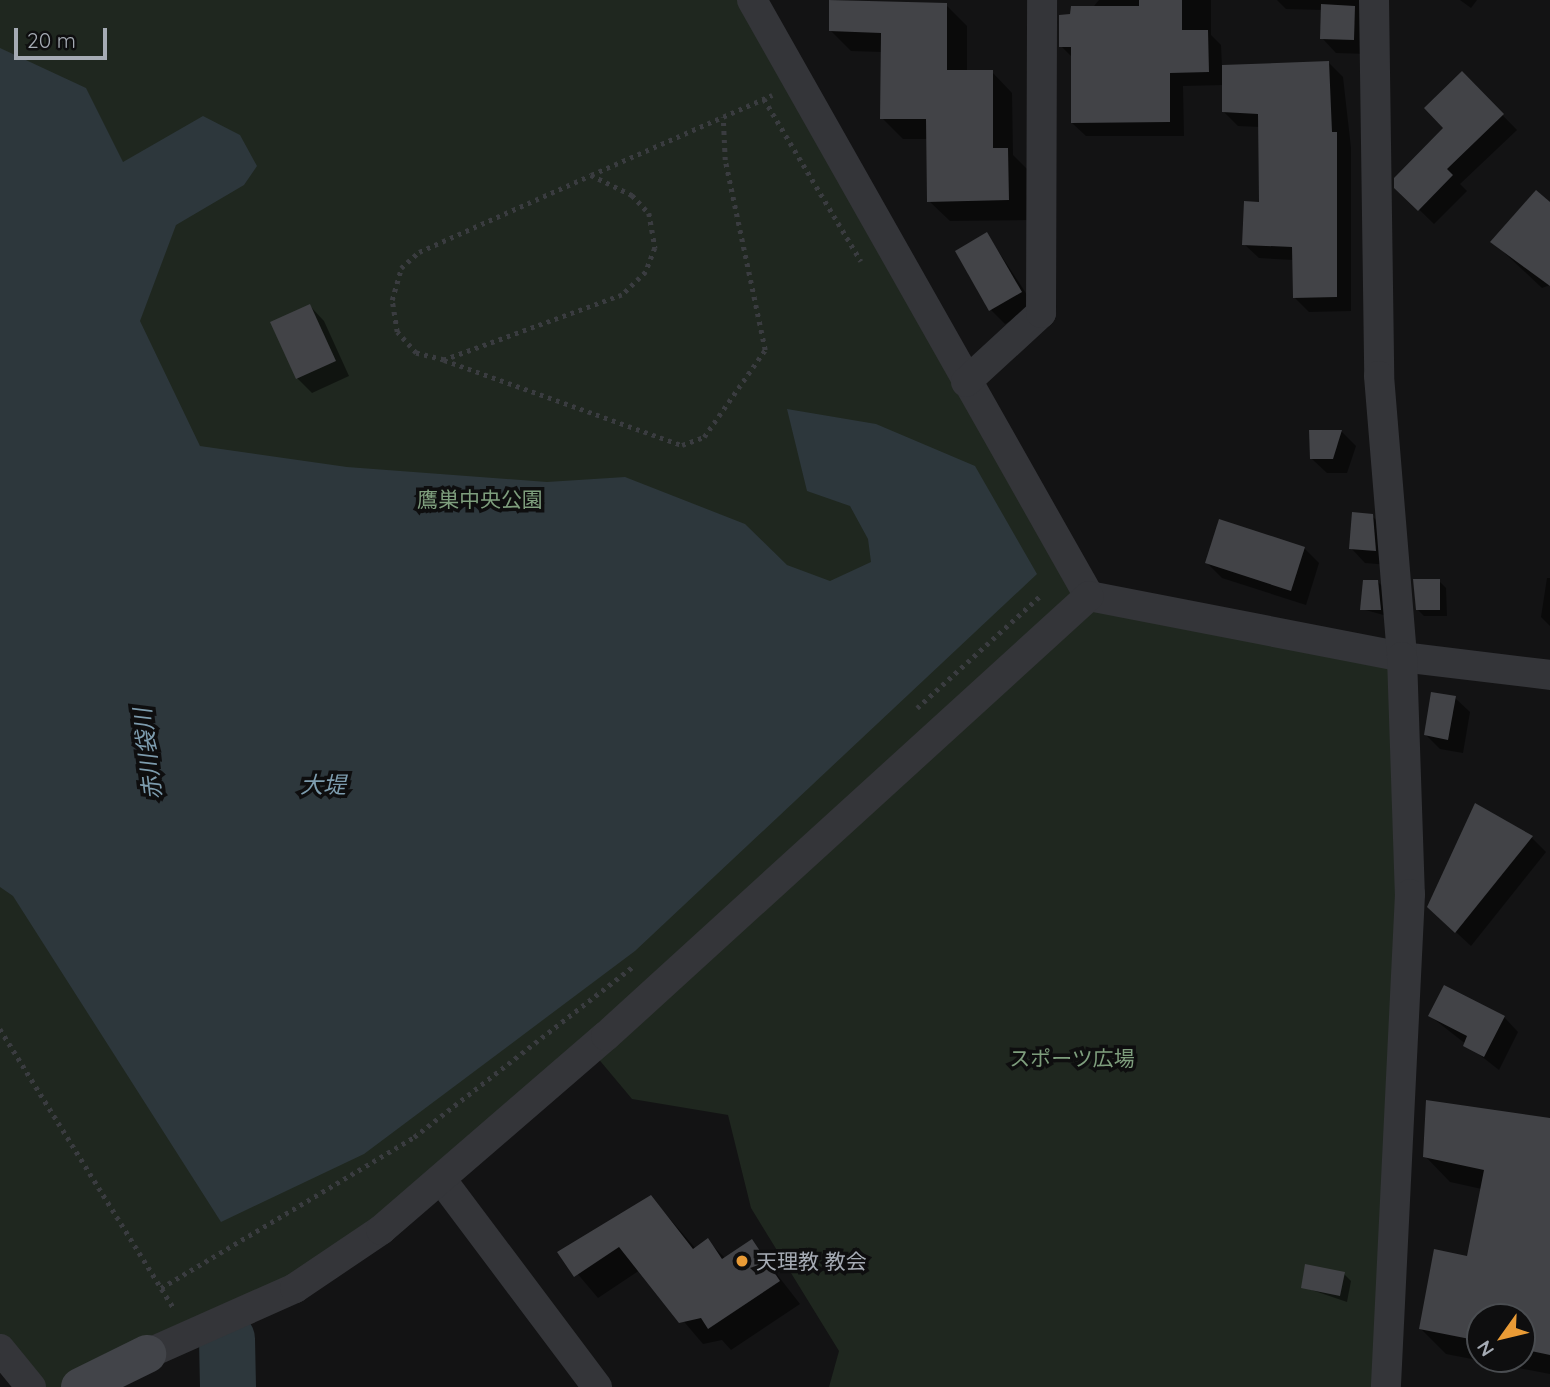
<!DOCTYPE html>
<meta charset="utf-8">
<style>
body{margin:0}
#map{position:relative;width:1550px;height:1387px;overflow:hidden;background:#131314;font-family:Quicksand,"Noto Sans JP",sans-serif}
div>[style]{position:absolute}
.green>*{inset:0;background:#1f271f}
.water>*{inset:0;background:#2d373c}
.shadow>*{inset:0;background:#0007}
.river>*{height:56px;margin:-28px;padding:0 28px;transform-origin:28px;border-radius:28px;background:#2d373c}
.building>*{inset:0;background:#424347}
.path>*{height:4.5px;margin-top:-2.25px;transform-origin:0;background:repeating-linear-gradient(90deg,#3a3c40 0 3.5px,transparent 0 8.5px)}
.street>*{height:30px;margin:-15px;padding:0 15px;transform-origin:15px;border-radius:15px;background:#343539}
.secondary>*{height:38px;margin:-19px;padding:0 19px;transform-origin:19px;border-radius:19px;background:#424449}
.dots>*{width:19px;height:19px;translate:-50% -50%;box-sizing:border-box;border:4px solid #0e0e0f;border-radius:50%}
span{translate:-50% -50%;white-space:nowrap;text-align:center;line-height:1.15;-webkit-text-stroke:7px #0e0e0f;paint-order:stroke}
.park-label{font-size:21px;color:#7e9e7d}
.poi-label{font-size:21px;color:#a5abb4}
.left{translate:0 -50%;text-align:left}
.water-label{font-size:23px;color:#7d9cae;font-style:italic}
.north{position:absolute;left:1466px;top:1303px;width:70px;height:70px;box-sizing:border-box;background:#0e0e0f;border:2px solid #4a4d51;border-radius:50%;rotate:236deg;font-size:19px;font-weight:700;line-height:28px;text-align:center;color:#a5abb4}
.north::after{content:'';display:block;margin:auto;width:24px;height:32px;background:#e99b36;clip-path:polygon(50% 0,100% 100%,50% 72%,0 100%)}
.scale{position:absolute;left:14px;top:28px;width:93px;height:32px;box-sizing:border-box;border:4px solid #a5abb4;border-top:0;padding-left:9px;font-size:21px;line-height:24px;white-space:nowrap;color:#a5abb4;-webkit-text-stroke:5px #0e0e0f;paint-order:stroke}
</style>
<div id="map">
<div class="green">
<i style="clip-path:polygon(0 0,752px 0,1089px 596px,1402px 657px,1386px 1387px,829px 1387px,839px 1351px,751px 1208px,728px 1115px,632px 1099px,591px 1050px,381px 1230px,80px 1387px,31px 1387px,0 1349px)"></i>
</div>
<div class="water">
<i style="clip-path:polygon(0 48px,86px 88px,123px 162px,203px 116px,240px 135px,257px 166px,244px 185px,176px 225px,140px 321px,200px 446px,347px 467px,547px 482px,625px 477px,745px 524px,787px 565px,830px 581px,871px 562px,868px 539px,850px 506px,807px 491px,787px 409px,876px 424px,975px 466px,1037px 574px,635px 951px,364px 1154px,221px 1222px,13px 896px,0 887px)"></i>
</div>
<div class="shadow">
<i style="clip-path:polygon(829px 0,946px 5px,967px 26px,967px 72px,992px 72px,1012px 93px,1013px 155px,1028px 170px,1029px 220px,950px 221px,929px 201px,928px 139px,903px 139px,882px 118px,882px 52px,851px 51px,831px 31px)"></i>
<i style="clip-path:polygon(1099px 0,1211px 0,1211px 35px,1221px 45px,1222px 67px,1328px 62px,1343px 77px,1351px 148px,1351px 311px,1309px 312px,1294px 297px,1294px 260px,1259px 258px,1244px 244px,1261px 204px,1260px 127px,1238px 126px,1224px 112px,1224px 85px,1183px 86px,1184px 136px,1086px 136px,1072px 123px,1073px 58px,1061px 46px)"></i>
<i style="clip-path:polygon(1277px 0,1372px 0,1368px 54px,1336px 53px,1322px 38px,1323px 10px,1286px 9px)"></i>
<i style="clip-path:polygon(1460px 0,1477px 0,1471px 8px)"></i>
<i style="clip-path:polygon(1462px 74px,1517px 130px,1460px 184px,1467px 191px,1434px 224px,1396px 187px,1445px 128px)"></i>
<i style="clip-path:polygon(1550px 204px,1550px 285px,1542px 288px,1493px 242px)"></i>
<i style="clip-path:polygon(987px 234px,1035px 307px,1005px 324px,991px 310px)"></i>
<i style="clip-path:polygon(310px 306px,324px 321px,349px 376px,312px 393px,297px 378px)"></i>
<i style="clip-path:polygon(1341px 431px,1356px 446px,1347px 473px,1327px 473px,1312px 459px)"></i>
<i style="clip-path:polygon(1372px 516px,1387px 531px,1390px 565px,1365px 563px,1351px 548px)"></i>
<i style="clip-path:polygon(1304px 548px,1319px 563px,1306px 605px,1222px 578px,1207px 563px)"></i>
<i style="clip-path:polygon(1547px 578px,1550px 578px,1550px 626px,1541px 617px)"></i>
<i style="clip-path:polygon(1377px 581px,1384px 588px,1387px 616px,1362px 609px)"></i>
<i style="clip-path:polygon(1439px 581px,1446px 588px,1447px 616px,1424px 616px,1417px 609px)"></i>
<i style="clip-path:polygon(1455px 698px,1470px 712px,1463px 753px,1440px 749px,1426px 735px)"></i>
<i style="clip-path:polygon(1473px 810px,1532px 838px,1546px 852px,1471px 946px,1444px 921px)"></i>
<i style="clip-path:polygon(1430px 1016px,1504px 1017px,1518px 1032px,1499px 1070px)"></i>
<i style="clip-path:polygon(evenodd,1550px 1120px,1550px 1374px,1446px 1354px,1421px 1329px,1469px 1258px,1482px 1189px,1450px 1182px,1425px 1156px,1550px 1120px,1480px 1317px,1522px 1317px,1522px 1359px,1480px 1359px,1480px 1317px)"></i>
<i style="clip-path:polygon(651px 1197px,696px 1249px,708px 1241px,725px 1258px,751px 1241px,800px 1304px,731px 1350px,722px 1340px,703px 1344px,640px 1270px,598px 1298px,560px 1253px)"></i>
<i style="clip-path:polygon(1344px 1274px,1351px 1281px,1347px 1302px,1303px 1287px)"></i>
</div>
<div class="river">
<i style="left:227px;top:1339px;width:48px;rotate:88.8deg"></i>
</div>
<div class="building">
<i style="clip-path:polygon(829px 0,947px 3px,947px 70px,993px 70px,993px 148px,1008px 148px,1009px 200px,927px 202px,926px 119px,880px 119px,881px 33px,829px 31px)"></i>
<i style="clip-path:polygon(1139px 0,1182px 0,1182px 30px,1208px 30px,1209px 72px,1170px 73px,1170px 122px,1071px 123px,1071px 47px,1059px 47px,1059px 15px,1070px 14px,1071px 6px,1139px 6px)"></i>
<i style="clip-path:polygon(1321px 4px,1355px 6px,1354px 40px,1320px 39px)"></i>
<i style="clip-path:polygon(1329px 61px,1332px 132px,1337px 132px,1337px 297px,1293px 298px,1292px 247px,1242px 245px,1244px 201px,1259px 202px,1258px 114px,1222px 112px,1222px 65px)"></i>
<i style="clip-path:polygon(1462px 71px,1504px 114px,1447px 169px,1453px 175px,1418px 211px,1394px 188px,1394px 178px,1443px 128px,1424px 108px)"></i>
<i style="clip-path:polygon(1536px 190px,1550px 202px,1550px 286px,1490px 242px)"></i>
<i style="clip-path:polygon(987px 232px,1022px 292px,989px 311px,955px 251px)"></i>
<i style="clip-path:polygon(310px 304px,336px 361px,296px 379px,270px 322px)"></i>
<i style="clip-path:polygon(1309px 430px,1342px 430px,1333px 459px,1310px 459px)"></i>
<i style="clip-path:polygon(1352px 512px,1373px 514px,1376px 551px,1349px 549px)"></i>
<i style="clip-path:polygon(1219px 519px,1305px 547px,1291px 591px,1205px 563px)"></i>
<i style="clip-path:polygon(1413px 579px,1440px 579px,1440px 610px,1416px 610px)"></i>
<i style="clip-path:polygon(1363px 580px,1378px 580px,1381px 610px,1360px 610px)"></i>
<i style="clip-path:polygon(1431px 692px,1456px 696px,1448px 740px,1424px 735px)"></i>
<i style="clip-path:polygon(1475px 803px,1533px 836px,1455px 933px,1427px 907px)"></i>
<i style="clip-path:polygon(1444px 985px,1505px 1016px,1484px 1057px,1463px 1046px,1467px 1036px,1428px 1016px)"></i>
<i style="clip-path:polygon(1426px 1100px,1550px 1118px,1550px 1355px,1522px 1349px,1522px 1317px,1480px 1317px,1480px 1341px,1419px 1329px,1434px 1249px,1467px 1256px,1484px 1170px,1423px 1157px)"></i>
<i style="clip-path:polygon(651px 1195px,693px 1249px,708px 1238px,722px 1259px,752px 1239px,780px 1281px,708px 1329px,701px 1318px,679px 1323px,619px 1247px,574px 1277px,557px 1252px)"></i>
<i style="clip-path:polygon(1305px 1264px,1345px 1272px,1340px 1296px,1301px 1288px)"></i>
</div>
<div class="path">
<i style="left:764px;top:99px;width:189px;rotate:59.1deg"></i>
<i style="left:591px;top:175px;width:46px;rotate:26deg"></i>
<i style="left:632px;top:195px;width:25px;rotate:47deg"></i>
<i style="left:649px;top:213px;width:36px;rotate:80deg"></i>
<i style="left:655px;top:248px;width:26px;rotate:111deg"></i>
<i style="left:646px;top:272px;width:33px;rotate:136deg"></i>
<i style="left:622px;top:295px;width:189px;rotate:159.9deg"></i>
<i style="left:444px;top:360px;width:29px;rotate:-166deg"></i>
<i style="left:416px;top:353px;width:28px;rotate:-132deg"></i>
<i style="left:397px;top:332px;width:32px;rotate:-99deg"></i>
<i style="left:392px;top:300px;width:33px;rotate:-74deg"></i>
<i style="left:401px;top:268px;width:24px;rotate:-42deg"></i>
<i style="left:419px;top:252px;width:188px;rotate:-24.1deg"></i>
<i style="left:591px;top:175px;width:198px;rotate:-23.8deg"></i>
<i style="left:444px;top:360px;width:253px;rotate:19.7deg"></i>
<i style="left:682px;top:445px;width:23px;rotate:-20deg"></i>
<i style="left:704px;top:437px;width:106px;rotate:-55deg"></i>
<i style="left:765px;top:350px;width:194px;rotate:-101.9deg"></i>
<i style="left:725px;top:160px;width:43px;rotate:-92.7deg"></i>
<i style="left:917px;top:708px;width:166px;rotate:-42.3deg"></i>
<i style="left:0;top:1029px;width:331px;rotate:58.1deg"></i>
<i style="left:161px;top:1288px;width:295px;rotate:-30.8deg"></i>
<i style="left:414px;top:1137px;width:279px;rotate:-37.9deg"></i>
</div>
<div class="street">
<i style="left:752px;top:0;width:685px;rotate:60.51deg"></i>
<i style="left:1089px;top:596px;width:319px;rotate:11deg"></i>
<i style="left:1402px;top:657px;width:149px;rotate:6.9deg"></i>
<i style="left:1374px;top:0;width:376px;rotate:89.2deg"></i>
<i style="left:1379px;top:376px;width:282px;rotate:85.3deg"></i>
<i style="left:1402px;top:657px;width:237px;rotate:88.1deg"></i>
<i style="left:1410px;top:894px;width:494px;rotate:92.8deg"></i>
<i style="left:966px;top:382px;width:102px;rotate:-42.6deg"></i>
<i style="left:1041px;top:313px;width:313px;rotate:-89.8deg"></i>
<i style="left:441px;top:1179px;width:260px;rotate:53.1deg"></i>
<i style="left:0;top:1349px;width:49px;rotate:50.8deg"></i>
<i style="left:147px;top:1354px;width:162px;rotate:-24deg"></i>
<i style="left:295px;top:1288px;width:104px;rotate:-34deg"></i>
<i style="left:381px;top:1230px;width:297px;rotate:-40.8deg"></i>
<i style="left:606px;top:1036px;width:653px;rotate:-42.33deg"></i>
</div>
<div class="secondary">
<i style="left:80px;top:1387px;width:75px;rotate:-26.2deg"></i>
</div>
<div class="dots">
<i style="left:742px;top:1261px;background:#e99b36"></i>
</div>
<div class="park-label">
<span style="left:480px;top:499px">鷹巣中央公園</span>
<span style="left:1072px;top:1058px">スポーツ広場</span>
</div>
<div class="poi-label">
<span class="left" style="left:756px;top:1261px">天理教 教会</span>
</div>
<div class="water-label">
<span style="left:148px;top:754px;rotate:-97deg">赤川袋川</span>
<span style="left:323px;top:785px">大堤</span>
</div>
<div class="north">N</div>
<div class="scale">20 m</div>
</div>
